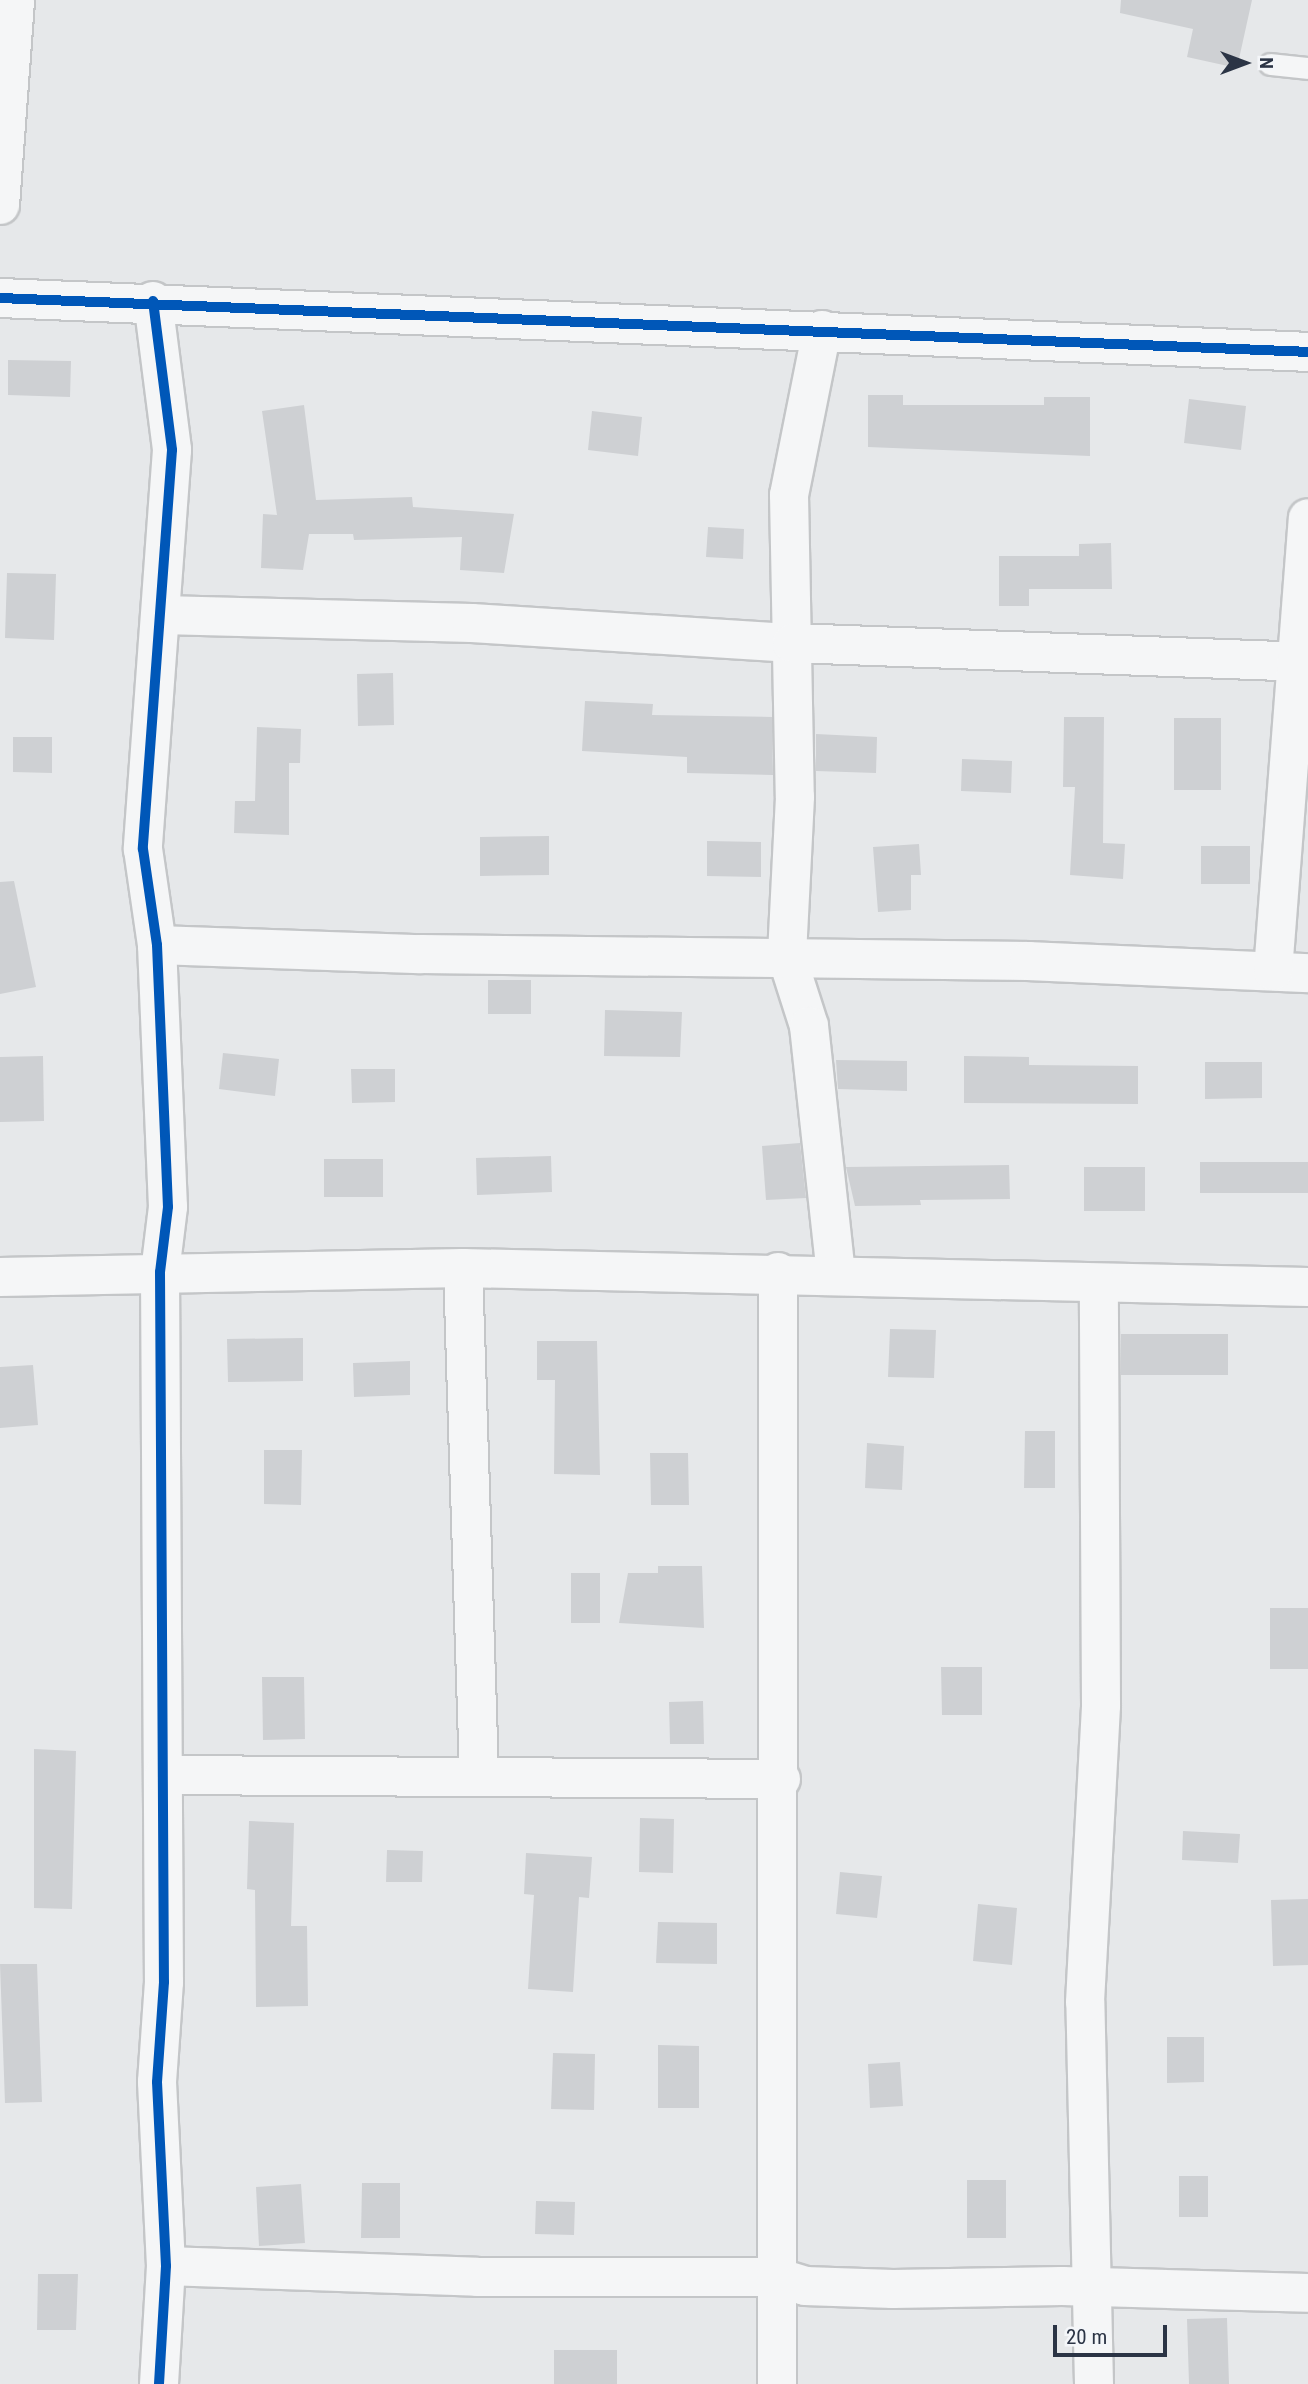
<!DOCTYPE html>
<style>
body{margin:0}
#map{position:relative;width:1308px;height:2384px;overflow:hidden;background:#e6e8ea;font-family:"Roboto Condensed",sans-serif}
div>[style]{position:absolute}
.building>*{inset:0;background:#ced0d3}
.roads{filter:drop-shadow(2px 0 #c4c6c8) drop-shadow(-2px 0 #c4c6c8) drop-shadow(0 2px #c4c6c8) drop-shadow(0 -2px #c4c6c8)}
.service>*{height:21px;margin:-10.5px;padding:0 10.5px;transform-origin:10.5px;border-radius:10.5px;background:#f5f6f7}
.minor>*{height:38px;margin:-19px;padding:0 19px;transform-origin:19px;border-radius:19px;background:#f5f6f7}
.cycleway>*{height:10px;margin:-5px;padding:0 5px;transform-origin:5px;border-radius:5px;background:#0057b8}
span{translate:-50% -50%;white-space:nowrap;text-align:center;line-height:1.15;-webkit-text-stroke:5px #f4f6f9;paint-order:stroke}
.north{position:absolute;left:1210px;top:28px;width:70px;height:70px;-webkit-text-stroke:5px #f4f6f9;paint-order:stroke;rotate:90deg;font-size:19px;font-weight:700;line-height:28px;text-align:center;color:#2b3445}
.north::after{content:'';display:block;margin:auto;width:24px;height:32px;background:#2b3445;clip-path:polygon(50% 0,100% 100%,50% 72%,0 100%)}
.scale{position:absolute;left:1053px;top:2325px;width:114px;height:32px;box-sizing:border-box;border:4px solid #2b3445;border-top:0;padding-left:9px;font-size:21px;line-height:24px;white-space:nowrap;color:#2b3445;-webkit-text-stroke:5px #f4f6f9;paint-order:stroke}
</style>
<div id="map">
<div class="building">
<i style="clip-path:polygon(1121px 0,1252px 0,1237px 68px,1187px 57px,1193px 29px,1120px 13px)"></i>
<i style="clip-path:polygon(8px 360px,71px 361px,70px 397px,8px 395px)"></i>
<i style="clip-path:polygon(868px 395px,903px 395px,903px 405px,1044px 405px,1044px 397px,1090px 397px,1090px 456px,868px 447px)"></i>
<i style="clip-path:polygon(1189px 399px,1246px 406px,1241px 450px,1184px 443px)"></i>
<i style="clip-path:polygon(304px 405px,316px 500px,412px 497px,413px 507px,514px 514px,504px 573px,460px 570px,462px 537px,354px 540px,353px 534px,309px 534px,303px 570px,261px 568px,263px 514px,277px 515px,262px 411px)"></i>
<i style="clip-path:polygon(592px 411px,642px 417px,638px 456px,588px 450px)"></i>
<i style="clip-path:polygon(708px 527px,744px 529px,743px 559px,706px 557px)"></i>
<i style="clip-path:polygon(1111px 543px,1112px 589px,1029px 589px,1029px 606px,999px 606px,999px 556px,1079px 556px,1079px 544px)"></i>
<i style="clip-path:polygon(7px 573px,56px 574px,54px 640px,5px 638px)"></i>
<i style="clip-path:polygon(393px 673px,394px 725px,358px 726px,357px 674px)"></i>
<i style="clip-path:polygon(585px 701px,653px 704px,652px 715px,772px 717px,773px 775px,687px 773px,687px 757px,582px 751px)"></i>
<i style="clip-path:polygon(1064px 717px,1104px 717px,1103px 843px,1125px 844px,1123px 879px,1070px 875px,1075px 787px,1063px 787px)"></i>
<i style="clip-path:polygon(1174px 718px,1221px 718px,1221px 790px,1174px 790px)"></i>
<i style="clip-path:polygon(257px 727px,301px 729px,300px 763px,289px 763px,289px 835px,234px 833px,235px 801px,255px 801px)"></i>
<i style="clip-path:polygon(816px 734px,877px 737px,876px 773px,816px 771px)"></i>
<i style="clip-path:polygon(13px 737px,52px 737px,52px 773px,13px 772px)"></i>
<i style="clip-path:polygon(962px 759px,1012px 761px,1011px 793px,961px 791px)"></i>
<i style="clip-path:polygon(549px 836px,549px 875px,480px 876px,480px 837px)"></i>
<i style="clip-path:polygon(707px 841px,761px 842px,761px 877px,707px 876px)"></i>
<i style="clip-path:polygon(919px 844px,921px 875px,911px 875px,911px 910px,878px 912px,873px 847px)"></i>
<i style="clip-path:polygon(1201px 846px,1250px 846px,1250px 884px,1201px 884px)"></i>
<i style="clip-path:polygon(14px 881px,36px 987px,0 994px,0 882px)"></i>
<i style="clip-path:polygon(488px 980px,531px 980px,531px 1014px,488px 1014px)"></i>
<i style="clip-path:polygon(605px 1010px,682px 1012px,680px 1057px,604px 1056px)"></i>
<i style="clip-path:polygon(223px 1053px,279px 1059px,275px 1096px,219px 1089px)"></i>
<i style="clip-path:polygon(43px 1056px,44px 1121px,0 1122px,0 1057px)"></i>
<i style="clip-path:polygon(964px 1056px,1029px 1057px,1029px 1065px,1138px 1066px,1138px 1104px,964px 1103px)"></i>
<i style="clip-path:polygon(836px 1060px,907px 1061px,907px 1091px,838px 1089px)"></i>
<i style="clip-path:polygon(1205px 1062px,1262px 1062px,1262px 1098px,1205px 1099px)"></i>
<i style="clip-path:polygon(351px 1069px,395px 1069px,395px 1102px,352px 1103px)"></i>
<i style="clip-path:polygon(800px 1143px,806px 1198px,766px 1200px,762px 1146px)"></i>
<i style="clip-path:polygon(551px 1156px,552px 1192px,477px 1195px,476px 1158px)"></i>
<i style="clip-path:polygon(324px 1159px,383px 1159px,383px 1197px,324px 1197px)"></i>
<i style="clip-path:polygon(1200px 1162px,1308px 1162px,1308px 1193px,1200px 1193px)"></i>
<i style="clip-path:polygon(1009px 1165px,1010px 1199px,920px 1200px,921px 1205px,855px 1206px,846px 1167px)"></i>
<i style="clip-path:polygon(1084px 1167px,1145px 1167px,1145px 1211px,1084px 1211px)"></i>
<i style="clip-path:polygon(890px 1329px,936px 1330px,934px 1378px,888px 1377px)"></i>
<i style="clip-path:polygon(1121px 1334px,1228px 1334px,1228px 1375px,1121px 1375px)"></i>
<i style="clip-path:polygon(303px 1338px,303px 1381px,228px 1382px,227px 1339px)"></i>
<i style="clip-path:polygon(537px 1341px,597px 1341px,600px 1475px,554px 1474px,555px 1380px,537px 1380px)"></i>
<i style="clip-path:polygon(410px 1361px,410px 1395px,354px 1397px,353px 1363px)"></i>
<i style="clip-path:polygon(33px 1365px,38px 1425px,0 1428px,0 1367px)"></i>
<i style="clip-path:polygon(1025px 1431px,1055px 1431px,1055px 1488px,1024px 1488px)"></i>
<i style="clip-path:polygon(867px 1443px,904px 1446px,902px 1490px,865px 1488px)"></i>
<i style="clip-path:polygon(264px 1450px,302px 1450px,301px 1505px,264px 1504px)"></i>
<i style="clip-path:polygon(650px 1453px,688px 1453px,689px 1505px,651px 1505px)"></i>
<i style="clip-path:polygon(658px 1566px,702px 1566px,704px 1628px,619px 1623px,628px 1573px,658px 1573px)"></i>
<i style="clip-path:polygon(571px 1573px,600px 1573px,600px 1623px,571px 1623px)"></i>
<i style="clip-path:polygon(1270px 1608px,1308px 1608px,1308px 1669px,1270px 1669px)"></i>
<i style="clip-path:polygon(941px 1667px,982px 1667px,982px 1715px,942px 1715px)"></i>
<i style="clip-path:polygon(262px 1677px,304px 1677px,305px 1739px,263px 1740px)"></i>
<i style="clip-path:polygon(703px 1701px,704px 1744px,670px 1744px,669px 1702px)"></i>
<i style="clip-path:polygon(34px 1749px,76px 1751px,72px 1909px,34px 1908px)"></i>
<i style="clip-path:polygon(640px 1818px,674px 1819px,673px 1873px,639px 1872px)"></i>
<i style="clip-path:polygon(249px 1821px,294px 1823px,291px 1926px,307px 1926px,308px 2006px,256px 2007px,255px 1890px,247px 1889px)"></i>
<i style="clip-path:polygon(1183px 1831px,1240px 1834px,1238px 1863px,1182px 1860px)"></i>
<i style="clip-path:polygon(387px 1850px,423px 1851px,422px 1882px,386px 1882px)"></i>
<i style="clip-path:polygon(526px 1853px,592px 1857px,589px 1898px,579px 1897px,573px 1992px,528px 1989px,534px 1895px,524px 1894px)"></i>
<i style="clip-path:polygon(840px 1872px,882px 1876px,877px 1918px,836px 1914px)"></i>
<i style="clip-path:polygon(1308px 1899px,1308px 1965px,1273px 1966px,1271px 1900px)"></i>
<i style="clip-path:polygon(978px 1904px,1017px 1908px,1012px 1965px,973px 1961px)"></i>
<i style="clip-path:polygon(658px 1922px,717px 1923px,717px 1964px,656px 1963px)"></i>
<i style="clip-path:polygon(0 1964px,37px 1964px,42px 2102px,5px 2103px)"></i>
<i style="clip-path:polygon(1167px 2037px,1204px 2037px,1204px 2082px,1167px 2083px)"></i>
<i style="clip-path:polygon(658px 2045px,699px 2046px,699px 2108px,658px 2108px)"></i>
<i style="clip-path:polygon(553px 2053px,595px 2054px,594px 2110px,551px 2109px)"></i>
<i style="clip-path:polygon(900px 2062px,903px 2106px,870px 2108px,868px 2064px)"></i>
<i style="clip-path:polygon(1179px 2176px,1208px 2176px,1208px 2217px,1179px 2217px)"></i>
<i style="clip-path:polygon(967px 2180px,1006px 2180px,1006px 2238px,967px 2238px)"></i>
<i style="clip-path:polygon(362px 2183px,400px 2183px,400px 2238px,361px 2238px)"></i>
<i style="clip-path:polygon(301px 2184px,305px 2243px,259px 2246px,256px 2187px)"></i>
<i style="clip-path:polygon(536px 2201px,575px 2202px,574px 2235px,535px 2234px)"></i>
<i style="clip-path:polygon(38px 2274px,78px 2274px,76px 2330px,37px 2330px)"></i>
<i style="clip-path:polygon(1227px 2318px,1229px 2384px,1189px 2384px,1187px 2319px)"></i>
<i style="clip-path:polygon(554px 2350px,617px 2350px,617px 2384px,554px 2384px)"></i>
</div>
<div class="roads">
<div class="service">
<i style="left:1270px;top:64px;width:38px;rotate:6deg"></i>
</div>
<div class="minor">
<i style="left:0;top:205px;width:206px;rotate:-85.8deg"></i>
<i style="left:0;top:298px;width:1309px;rotate:2.36deg"></i>
<i style="left:153px;top:301px;width:150px;rotate:82.7deg"></i>
<i style="left:172px;top:450px;width:400px;rotate:94.2deg"></i>
<i style="left:143px;top:849px;width:97px;rotate:81.7deg"></i>
<i style="left:157px;top:945px;width:262px;rotate:87.6deg"></i>
<i style="left:168px;top:1207px;width:65px;rotate:97deg"></i>
<i style="left:160px;top:1272px;width:710px;rotate:89.68deg"></i>
<i style="left:164px;top:1982px;width:100px;rotate:94deg"></i>
<i style="left:157px;top:2082px;width:184px;rotate:87.2deg"></i>
<i style="left:166px;top:2266px;width:118px;rotate:93.4deg"></i>
<i style="left:822px;top:330px;width:168px;rotate:101.3deg"></i>
<i style="left:789px;top:495px;width:302px;rotate:88.9deg"></i>
<i style="left:795px;top:797px;width:160px;rotate:92.9deg"></i>
<i style="left:787px;top:957px;width:72px;rotate:72.3deg"></i>
<i style="left:809px;top:1026px;width:251px;rotate:83.8deg"></i>
<i style="left:162px;top:615px;width:310px;rotate:1.5deg"></i>
<i style="left:472px;top:623px;width:321px;rotate:3.6deg"></i>
<i style="left:792px;top:643px;width:516px;rotate:2.11deg"></i>
<i style="left:157px;top:945px;width:264px;rotate:2deg"></i>
<i style="left:421px;top:954px;width:608px;rotate:0.66deg"></i>
<i style="left:1029px;top:961px;width:279px;rotate:2.5deg"></i>
<i style="left:1273px;top:971px;width:454px;rotate:-85.6deg"></i>
<i style="left:463px;top:1268px;width:507px;rotate:88.19deg"></i>
<i style="left:0;top:1277px;width:463px;rotate:-1.1deg"></i>
<i style="left:463px;top:1268px;width:845px;rotate:1.29deg"></i>
<i style="left:164px;top:1775px;width:617px;rotate:0.37deg"></i>
<i style="left:166px;top:2266px;width:311px;rotate:2deg"></i>
<i style="left:477px;top:2277px;width:299px"></i>
<i style="left:776px;top:2277px;width:30px;rotate:17deg"></i>
<i style="left:805px;top:2286px;width:88px;rotate:2deg"></i>
<i style="left:893px;top:2289px;width:169px;rotate:-1deg"></i>
<i style="left:1062px;top:2286px;width:246px;rotate:1.6deg"></i>
<i style="left:777px;top:2384px;width:1112px;rotate:-89.95deg"></i>
<i style="left:1094px;top:2384px;width:382px;rotate:-91.3deg"></i>
<i style="left:1085px;top:2002px;width:297px;rotate:-86.9deg"></i>
<i style="left:1101px;top:1705px;width:419px;rotate:-90.3deg"></i>
</div>
</div>
<div class="cycleway">
<i style="left:0;top:298px;width:1309px;rotate:2.36deg"></i>
<i style="left:153px;top:301px;width:150px;rotate:82.7deg"></i>
<i style="left:172px;top:450px;width:400px;rotate:94.2deg"></i>
<i style="left:143px;top:849px;width:97px;rotate:81.7deg"></i>
<i style="left:157px;top:945px;width:262px;rotate:87.6deg"></i>
<i style="left:168px;top:1207px;width:65px;rotate:97deg"></i>
<i style="left:160px;top:1272px;width:710px;rotate:89.68deg"></i>
<i style="left:164px;top:1982px;width:100px;rotate:94deg"></i>
<i style="left:157px;top:2082px;width:184px;rotate:87.2deg"></i>
<i style="left:166px;top:2266px;width:118px;rotate:93.4deg"></i>
</div>
<div class="north">N</div>
<div class="scale">20 m</div>
</div>
